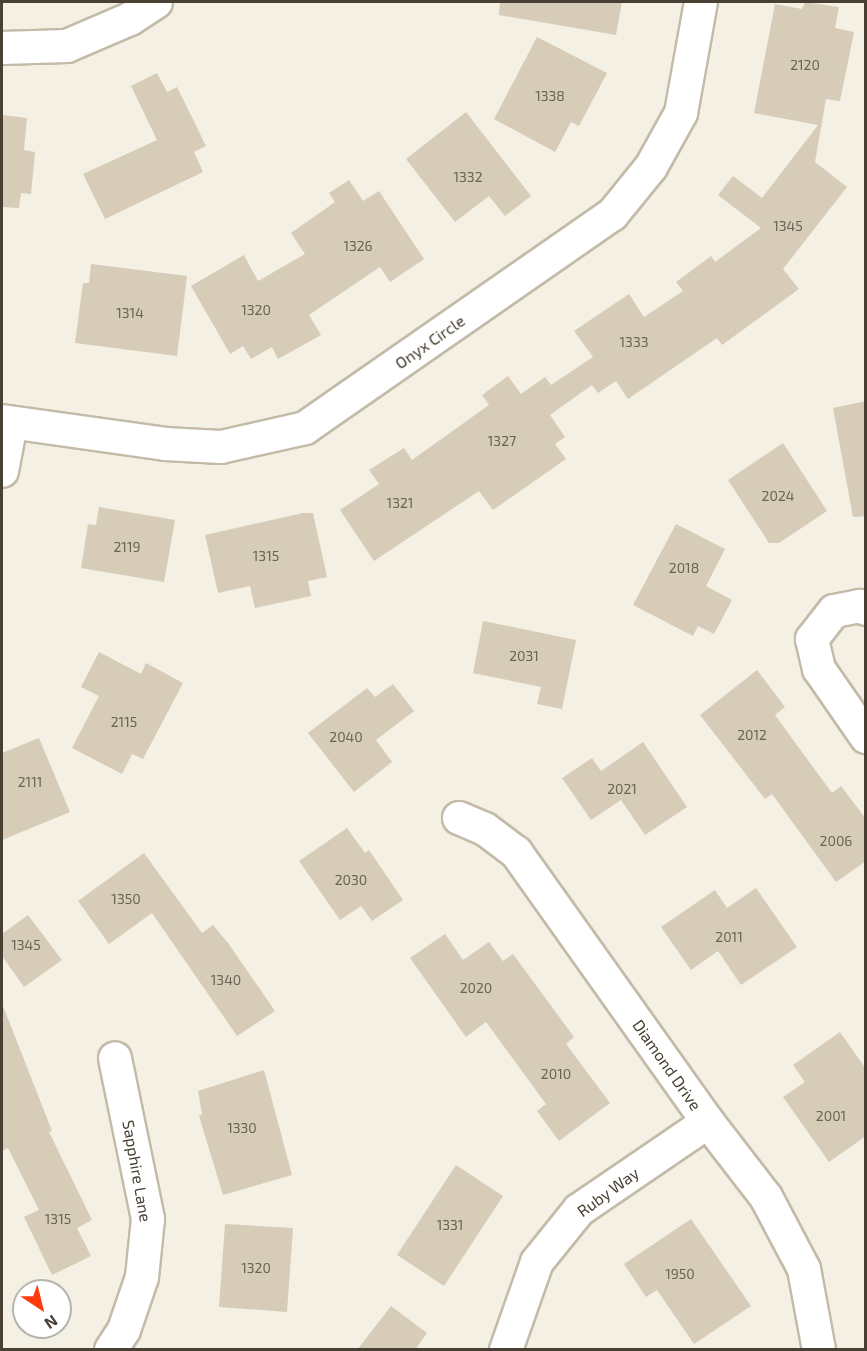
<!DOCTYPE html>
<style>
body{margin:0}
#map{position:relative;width:867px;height:1351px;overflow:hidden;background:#f4f0e4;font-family:"Exo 2",sans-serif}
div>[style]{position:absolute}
.building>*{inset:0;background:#d7ccb8}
.roads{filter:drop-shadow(2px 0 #c3bba8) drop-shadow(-2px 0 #c3bba8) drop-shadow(0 2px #c3bba8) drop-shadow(0 -2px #c3bba8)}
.minor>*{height:32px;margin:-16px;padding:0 16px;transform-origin:16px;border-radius:16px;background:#fff}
span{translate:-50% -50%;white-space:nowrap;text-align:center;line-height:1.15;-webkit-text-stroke:5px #fff;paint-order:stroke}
.number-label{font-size:14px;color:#6b6354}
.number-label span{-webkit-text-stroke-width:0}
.street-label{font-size:16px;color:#474033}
.frame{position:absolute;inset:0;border:3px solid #474033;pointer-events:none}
.north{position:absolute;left:12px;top:1279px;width:60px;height:60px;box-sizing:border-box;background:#fff;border:2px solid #b5b3ad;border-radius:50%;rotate:145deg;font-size:16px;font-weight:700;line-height:24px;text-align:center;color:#474033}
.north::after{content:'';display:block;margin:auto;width:21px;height:27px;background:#ff3c10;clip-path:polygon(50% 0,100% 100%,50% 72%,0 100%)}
</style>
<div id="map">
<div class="building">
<i style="clip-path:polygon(500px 2px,622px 2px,616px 35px,499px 15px)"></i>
<i style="clip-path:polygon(805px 2px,839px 7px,835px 28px,854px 32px,840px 101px,826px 99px,815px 162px,847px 187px,783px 269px,799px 289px,722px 345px,717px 338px,628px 399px,616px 381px,598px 393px,592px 385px,550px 415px,565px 437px,555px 444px,566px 459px,493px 510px,479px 491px,374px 561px,340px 510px,379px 484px,369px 470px,404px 448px,412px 460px,489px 405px,482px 395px,508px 376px,521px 394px,545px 377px,551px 385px,593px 357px,574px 331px,629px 294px,644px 317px,683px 291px,676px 282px,711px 256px,715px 262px,761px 228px,718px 195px,733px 176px,762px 198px,818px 125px,754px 113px,775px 4px,802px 9px)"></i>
<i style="clip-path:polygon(537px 37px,607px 73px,579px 126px,571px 122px,555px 152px,494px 119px)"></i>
<i style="clip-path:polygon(157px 73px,167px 92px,177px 87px,206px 146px,194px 152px,203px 172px,105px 219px,83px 174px,157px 140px,131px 86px)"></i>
<i style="clip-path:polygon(466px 112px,531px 196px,505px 216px,489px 196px,455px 222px,406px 159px)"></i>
<i style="clip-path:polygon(2px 115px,27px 118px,24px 150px,35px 152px,31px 194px,21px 193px,19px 208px,2px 207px)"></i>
<i style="clip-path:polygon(349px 180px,363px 201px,379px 191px,424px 259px,390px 282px,380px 267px,309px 315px,321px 335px,278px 359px,272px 347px,251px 359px,243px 346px,230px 354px,191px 286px,244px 255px,258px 281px,305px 254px,291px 233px,335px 202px,329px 193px)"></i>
<i style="clip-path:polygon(91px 264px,187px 276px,177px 356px,75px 343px,83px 283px,89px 283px)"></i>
<i style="clip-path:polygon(866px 401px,866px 516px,853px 517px,833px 408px)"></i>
<i style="clip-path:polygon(783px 443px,827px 511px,779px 543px,769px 543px,728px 480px)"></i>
<i style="clip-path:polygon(99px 507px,175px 520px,164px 582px,81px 568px,88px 524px,96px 525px)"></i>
<i style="clip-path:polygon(303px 513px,313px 513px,327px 577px,308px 581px,311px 596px,255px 608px,250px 586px,218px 593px,205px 535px)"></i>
<i style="clip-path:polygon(676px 524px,725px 549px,706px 586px,732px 600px,714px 634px,698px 626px,693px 636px,633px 605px)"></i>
<i style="clip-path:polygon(483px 621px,576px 640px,562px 709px,537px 704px,541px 687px,473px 673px)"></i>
<i style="clip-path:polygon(99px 652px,141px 674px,146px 663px,183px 683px,143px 759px,132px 754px,122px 774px,72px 748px,99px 696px,81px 687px)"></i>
<i style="clip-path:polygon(757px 670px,785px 707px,775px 715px,832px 793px,841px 786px,866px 819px,866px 861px,836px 882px,772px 794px,765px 799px,700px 715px)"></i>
<i style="clip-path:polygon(393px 684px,414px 711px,376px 740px,392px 762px,354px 792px,308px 733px,367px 688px,375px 697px)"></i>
<i style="clip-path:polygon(39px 738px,70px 812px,2px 840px,2px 753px)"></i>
<i style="clip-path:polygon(643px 742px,687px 807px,645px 835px,621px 800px,591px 820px,562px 778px,592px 758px,601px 771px)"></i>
<i style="clip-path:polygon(347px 828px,365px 853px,369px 850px,403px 900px,372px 921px,361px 906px,340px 920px,299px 861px)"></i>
<i style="clip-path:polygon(144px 853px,202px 933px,213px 925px,228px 943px,275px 1011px,237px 1036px,152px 913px,109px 944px,78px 901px)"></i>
<i style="clip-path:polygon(756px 888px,797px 947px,741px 985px,718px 951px,691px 970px,661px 927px,715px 890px,727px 908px)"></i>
<i style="clip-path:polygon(28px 915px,62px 960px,24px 987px,2px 956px,2px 934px)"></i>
<i style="clip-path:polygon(445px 934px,463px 960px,489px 942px,503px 961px,513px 954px,574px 1037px,566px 1044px,610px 1103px,559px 1141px,537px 1111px,546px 1104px,486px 1022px,466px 1037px,410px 958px)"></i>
<i style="clip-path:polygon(3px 1006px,52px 1131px,49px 1132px,92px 1220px,77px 1228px,91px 1256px,52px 1275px,24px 1217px,39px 1210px,8px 1148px,2px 1151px)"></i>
<i style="clip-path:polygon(840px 1032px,866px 1069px,866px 1136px,829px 1162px,783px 1097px,805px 1082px,793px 1065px)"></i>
<i style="clip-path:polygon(264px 1070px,292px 1175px,223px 1195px,199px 1116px,202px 1114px,198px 1091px)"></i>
<i style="clip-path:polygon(456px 1165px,503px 1196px,444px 1286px,397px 1255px)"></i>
<i style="clip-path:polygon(691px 1219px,751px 1306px,694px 1344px,657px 1290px,646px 1297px,624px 1264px)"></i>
<i style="clip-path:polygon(225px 1224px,293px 1228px,287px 1312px,219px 1307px)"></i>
<i style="clip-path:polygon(391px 1306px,427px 1333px,415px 1350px,357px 1350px)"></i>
</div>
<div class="roads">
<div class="minor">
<i style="left:2px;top:48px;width:65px;rotate:-1.8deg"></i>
<i style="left:67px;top:46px;width:69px;rotate:-23.2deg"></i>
<i style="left:130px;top:19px;width:31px;rotate:-33deg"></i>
<i style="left:2px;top:421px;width:165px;rotate:8deg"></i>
<i style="left:165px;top:444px;width:56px;rotate:3.1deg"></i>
<i style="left:221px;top:447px;width:86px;rotate:-12.7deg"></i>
<i style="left:305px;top:428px;width:374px;rotate:-34.8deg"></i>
<i style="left:612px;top:215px;width:62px;rotate:-50.9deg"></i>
<i style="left:651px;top:167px;width:62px;rotate:-60.9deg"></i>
<i style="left:681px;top:113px;width:113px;rotate:-79.8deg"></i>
<i style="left:2px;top:471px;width:48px;rotate:-79.2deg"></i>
<i style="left:866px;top:609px;width:7px;rotate:-153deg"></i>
<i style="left:860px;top:606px;width:26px;rotate:169deg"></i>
<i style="left:834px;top:611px;width:36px;rotate:128deg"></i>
<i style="left:812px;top:639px;width:31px;rotate:77deg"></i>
<i style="left:819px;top:669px;width:83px;rotate:55.3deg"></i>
<i style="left:459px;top:818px;width:28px;rotate:23deg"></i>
<i style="left:485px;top:829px;width:39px;rotate:37deg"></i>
<i style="left:516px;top:852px;width:331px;rotate:54.6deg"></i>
<i style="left:708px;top:1122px;width:95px;rotate:52.3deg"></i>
<i style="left:766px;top:1197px;width:81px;rotate:62.2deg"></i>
<i style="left:804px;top:1269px;width:82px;rotate:79.5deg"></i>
<i style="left:111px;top:1350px;width:24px;rotate:-57deg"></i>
<i style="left:124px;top:1330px;width:56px;rotate:-71.2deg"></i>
<i style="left:142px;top:1277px;width:58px;rotate:-84.1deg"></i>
<i style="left:148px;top:1219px;width:164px;rotate:-101.6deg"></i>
<i style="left:506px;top:1350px;width:93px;rotate:-70.6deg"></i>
<i style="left:537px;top:1262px;width:67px;rotate:-51.1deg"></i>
<i style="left:579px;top:1210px;width:156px;rotate:-34.3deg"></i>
</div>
</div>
<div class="number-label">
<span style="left:805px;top:65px">2120</span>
<span style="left:550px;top:96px">1338</span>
<span style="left:468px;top:177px">1332</span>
<span style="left:788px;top:226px">1345</span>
<span style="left:358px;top:246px">1326</span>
<span style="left:256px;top:310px">1320</span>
<span style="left:130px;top:313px">1314</span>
<span style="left:634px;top:342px">1333</span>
<span style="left:502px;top:441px">1327</span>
<span style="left:778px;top:496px">2024</span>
<span style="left:400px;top:503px">1321</span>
<span style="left:127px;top:547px">2119</span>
<span style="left:266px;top:556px">1315</span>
<span style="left:684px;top:568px">2018</span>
<span style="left:524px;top:656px">2031</span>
<span style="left:124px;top:722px">2115</span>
<span style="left:752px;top:735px">2012</span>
<span style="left:346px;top:737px">2040</span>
<span style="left:30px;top:782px">2111</span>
<span style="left:622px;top:789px">2021</span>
<span style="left:836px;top:841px">2006</span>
<span style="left:351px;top:880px">2030</span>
<span style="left:126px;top:899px">1350</span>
<span style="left:729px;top:937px">2011</span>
<span style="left:26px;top:945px">1345</span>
<span style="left:226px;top:980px">1340</span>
<span style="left:476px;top:988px">2020</span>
<span style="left:556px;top:1074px">2010</span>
<span style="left:831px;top:1116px">2001</span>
<span style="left:242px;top:1128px">1330</span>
<span style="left:58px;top:1219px">1315</span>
<span style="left:450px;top:1225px">1331</span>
<span style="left:256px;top:1268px">1320</span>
<span style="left:680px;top:1274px">1950</span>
</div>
<div class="street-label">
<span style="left:430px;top:342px;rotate:-35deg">Onyx Circle</span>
<span style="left:667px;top:1065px;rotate:55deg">Diamond Drive</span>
<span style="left:137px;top:1171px;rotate:80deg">Sapphire Lane</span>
<span style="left:608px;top:1192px;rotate:-36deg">Ruby Way</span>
</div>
<div class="frame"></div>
<div class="north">N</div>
</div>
